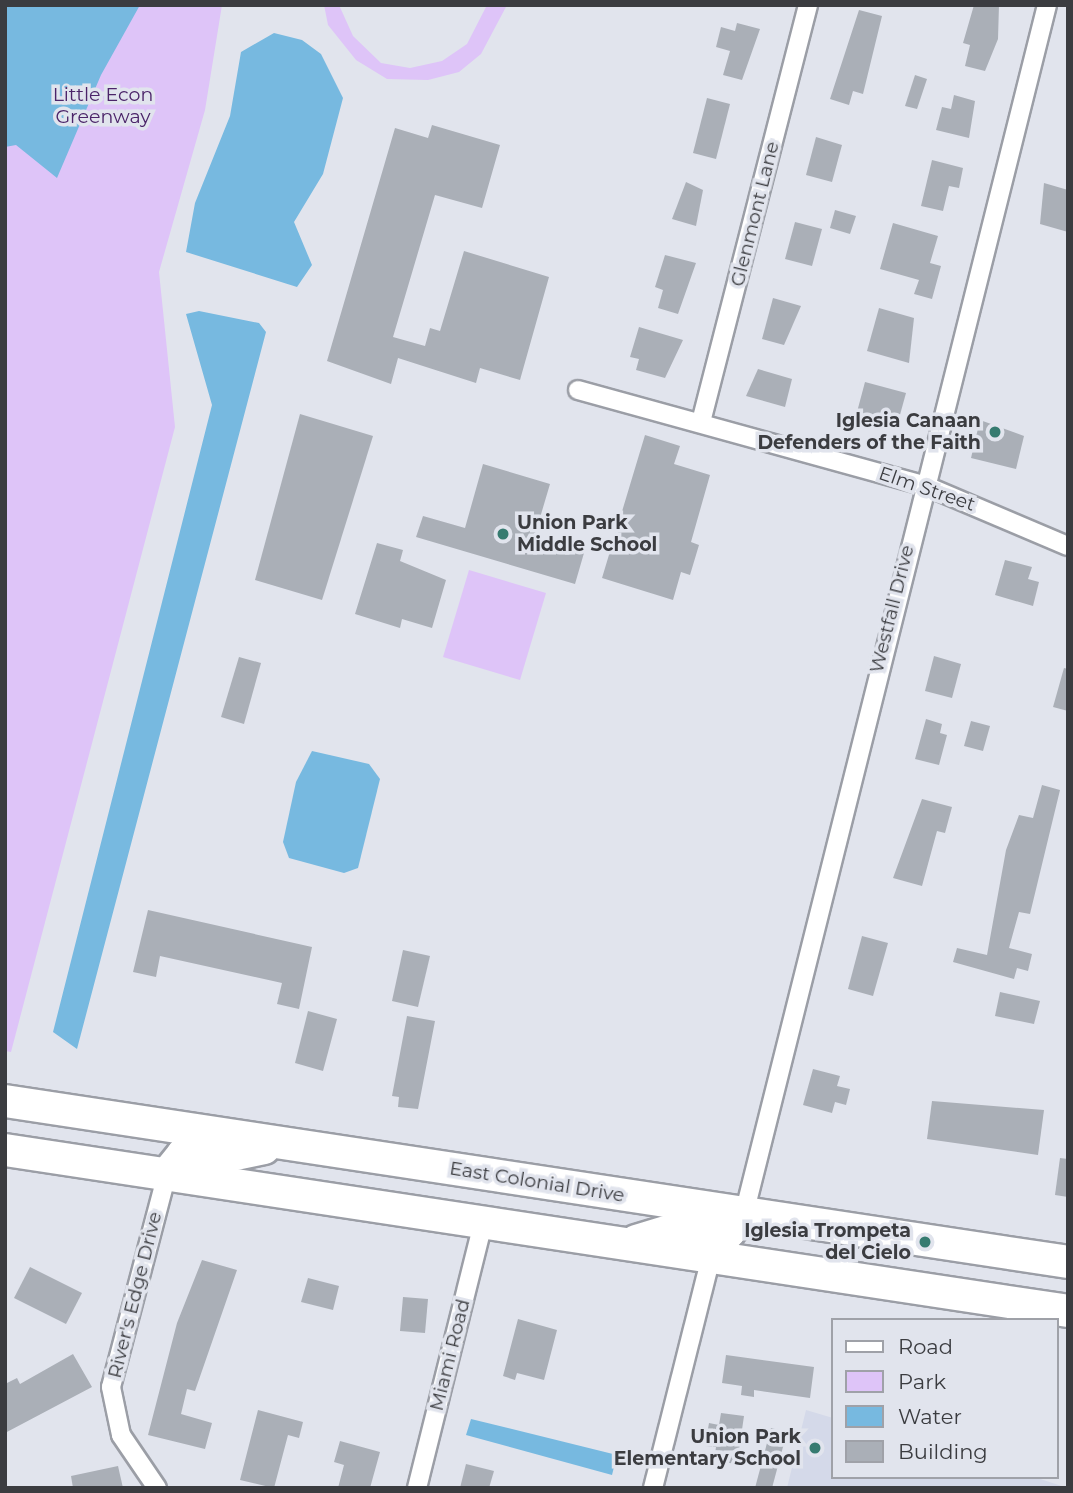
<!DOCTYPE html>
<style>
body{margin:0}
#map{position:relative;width:1073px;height:1493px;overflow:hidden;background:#e1e4ed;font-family:Montserrat,sans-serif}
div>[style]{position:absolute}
.built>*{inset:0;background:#d4d9e9}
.green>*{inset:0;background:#dec4f8}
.water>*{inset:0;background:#77b9e0}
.building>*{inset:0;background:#aaafb7}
.roads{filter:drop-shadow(2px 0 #9b9ea6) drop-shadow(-2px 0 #9b9ea6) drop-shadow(0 2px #9b9ea6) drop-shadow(0 -2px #9b9ea6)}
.street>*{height:18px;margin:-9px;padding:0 9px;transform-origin:9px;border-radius:9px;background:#fff}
.highway>*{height:32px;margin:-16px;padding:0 16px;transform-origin:16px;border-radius:16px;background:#fff}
.dots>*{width:19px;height:19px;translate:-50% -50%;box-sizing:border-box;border:4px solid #e1e4ed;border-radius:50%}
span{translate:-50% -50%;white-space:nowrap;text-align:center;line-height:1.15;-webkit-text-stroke:7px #e1e4ed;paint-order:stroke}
.park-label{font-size:19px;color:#4b2469}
.street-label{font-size:19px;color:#3b3c40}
.poi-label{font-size:19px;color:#3b3c40;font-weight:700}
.right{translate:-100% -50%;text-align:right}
.left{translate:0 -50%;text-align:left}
.frame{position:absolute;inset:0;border:7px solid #3b3c40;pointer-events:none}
.legend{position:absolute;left:831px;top:1318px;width:228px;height:161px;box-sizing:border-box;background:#e1e4ed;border:2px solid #9fa1a8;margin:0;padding:9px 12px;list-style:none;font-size:21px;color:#3b3c40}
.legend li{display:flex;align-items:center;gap:14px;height:35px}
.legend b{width:35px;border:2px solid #9fa1a8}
</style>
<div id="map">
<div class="built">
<i style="clip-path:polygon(806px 1410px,833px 1418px,833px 1477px,1034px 1477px,1068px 1488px,787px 1488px)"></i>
</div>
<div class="green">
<i style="clip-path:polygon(5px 5px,222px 5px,205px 110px,159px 272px,175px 427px,11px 1052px,5px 1051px)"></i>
<i style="clip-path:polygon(324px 5px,339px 5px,353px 36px,381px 63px,410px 68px,442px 61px,467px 44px,487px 5px,507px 5px,481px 54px,459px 72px,428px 80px,387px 79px,356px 60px,328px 25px)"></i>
<i style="clip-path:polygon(469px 570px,546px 593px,520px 680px,443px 657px)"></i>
</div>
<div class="water">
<i style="clip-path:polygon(5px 5px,140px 5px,101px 75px,57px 178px,16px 145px,5px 147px)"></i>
<i style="clip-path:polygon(274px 33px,302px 40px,321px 54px,343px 98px,323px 174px,294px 222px,312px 265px,297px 287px,186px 252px,195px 203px,230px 116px,241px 52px)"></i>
<i style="clip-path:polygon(199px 311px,259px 323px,266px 332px,77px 1049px,53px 1032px,212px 405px,186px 314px)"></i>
<i style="clip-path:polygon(312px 751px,369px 764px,380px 779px,358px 868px,344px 873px,289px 858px,283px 842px,296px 782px)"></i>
<i style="clip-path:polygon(471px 1419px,617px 1455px,612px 1475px,466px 1435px)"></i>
</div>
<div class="building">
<i style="clip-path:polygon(974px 5px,999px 5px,998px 39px,985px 71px,965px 66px,970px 45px,963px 43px)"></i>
<i style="clip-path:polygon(859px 10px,882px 16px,863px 94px,853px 91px,849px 105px,830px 99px)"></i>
<i style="clip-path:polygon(737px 23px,760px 29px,742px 80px,723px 75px,730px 51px,716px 47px,721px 27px,735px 31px)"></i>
<i style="clip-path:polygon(915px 75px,927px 79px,917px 109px,905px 106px)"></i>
<i style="clip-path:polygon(954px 95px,975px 101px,969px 138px,936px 130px,942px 107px,951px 109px)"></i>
<i style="clip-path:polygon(707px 98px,730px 104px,716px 159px,693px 153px)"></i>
<i style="clip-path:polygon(432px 125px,500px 145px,482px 208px,435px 195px,393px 337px,425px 346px,430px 328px,440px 331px,464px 251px,549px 277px,520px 380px,480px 368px,476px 383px,398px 358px,391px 384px,327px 361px,395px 128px,428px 138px)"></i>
<i style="clip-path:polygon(816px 137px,842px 145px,832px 182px,806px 175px)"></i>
<i style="clip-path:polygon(932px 160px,963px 168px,959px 188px,949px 186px,943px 211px,921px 206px)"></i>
<i style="clip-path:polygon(686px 182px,703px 190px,696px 226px,672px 219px)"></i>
<i style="clip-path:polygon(1044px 183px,1068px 190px,1068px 232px,1040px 224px)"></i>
<i style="clip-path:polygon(835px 210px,856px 216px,850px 234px,830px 228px)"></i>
<i style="clip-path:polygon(795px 222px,822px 229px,812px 266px,785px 259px)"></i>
<i style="clip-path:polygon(893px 223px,938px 236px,930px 263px,941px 266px,932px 299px,914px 294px,919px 280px,880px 269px)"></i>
<i style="clip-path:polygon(665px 255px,696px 263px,678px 314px,658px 308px,663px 290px,655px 287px)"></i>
<i style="clip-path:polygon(773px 298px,801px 306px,784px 345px,762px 339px)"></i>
<i style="clip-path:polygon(879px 308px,914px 318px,909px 363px,867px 351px)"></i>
<i style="clip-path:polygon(639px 327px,683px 340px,665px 378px,636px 370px,639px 359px,630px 357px)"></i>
<i style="clip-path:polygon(758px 369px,792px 379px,785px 407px,746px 396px)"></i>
<i style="clip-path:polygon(865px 382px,906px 393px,898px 422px,857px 412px)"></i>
<i style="clip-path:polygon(300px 414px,373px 436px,322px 600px,255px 580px)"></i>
<i style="clip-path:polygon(980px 420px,1024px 436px,1016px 469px,971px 458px)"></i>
<i style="clip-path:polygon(645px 435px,680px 446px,674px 464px,710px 475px,691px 542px,699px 545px,690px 575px,681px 572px,673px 600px,602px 578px)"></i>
<i style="clip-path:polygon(483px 464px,550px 484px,534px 538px,584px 553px,575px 584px,416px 537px,423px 516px,465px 528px)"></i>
<i style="clip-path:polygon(377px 543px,403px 550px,400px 561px,446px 580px,432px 628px,402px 619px,400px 628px,355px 614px)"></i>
<i style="clip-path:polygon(1005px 560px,1032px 567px,1028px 579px,1039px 582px,1033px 606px,995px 595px)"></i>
<i style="clip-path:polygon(934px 656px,961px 664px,952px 698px,925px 691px)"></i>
<i style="clip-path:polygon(239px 657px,261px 663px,244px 724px,221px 717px)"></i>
<i style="clip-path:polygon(1064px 668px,1068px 669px,1068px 711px,1053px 707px)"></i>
<i style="clip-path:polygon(926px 719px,942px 724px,940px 733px,947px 735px,939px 765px,915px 759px)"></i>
<i style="clip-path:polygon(971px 721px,990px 726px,983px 751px,964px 746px)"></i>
<i style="clip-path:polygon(1042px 785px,1060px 790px,1030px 914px,1019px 912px,1009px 948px,1032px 954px,1028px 971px,1017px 968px,1014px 979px,953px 962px,957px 948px,987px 955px,1006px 850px,1019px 815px,1033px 818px)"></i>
<i style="clip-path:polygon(922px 799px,952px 807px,945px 833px,937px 831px,922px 886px,893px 878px)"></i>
<i style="clip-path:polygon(148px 910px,312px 947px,299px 1009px,277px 1004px,282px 983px,160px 956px,156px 977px,133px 972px)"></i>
<i style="clip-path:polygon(862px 936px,888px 943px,873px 996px,848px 989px)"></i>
<i style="clip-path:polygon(403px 950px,430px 956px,418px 1007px,392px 1001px)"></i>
<i style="clip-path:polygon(1000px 992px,1040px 1001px,1034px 1024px,995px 1016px)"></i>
<i style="clip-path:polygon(308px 1011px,337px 1019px,323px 1071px,295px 1063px)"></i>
<i style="clip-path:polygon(407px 1016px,435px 1021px,418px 1109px,398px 1107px,399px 1097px,392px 1096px)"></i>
<i style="clip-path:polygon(813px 1069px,840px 1076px,837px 1086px,850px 1089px,846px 1105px,835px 1102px,832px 1113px,803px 1105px)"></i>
<i style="clip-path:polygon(932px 1101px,1044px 1110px,1038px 1155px,927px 1139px)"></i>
<i style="clip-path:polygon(1060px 1158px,1068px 1159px,1068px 1197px,1055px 1195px)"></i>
<i style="clip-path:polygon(202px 1260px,237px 1270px,195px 1391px,187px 1389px,181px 1414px,212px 1423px,205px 1449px,148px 1435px,177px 1323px)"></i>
<i style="clip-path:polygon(30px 1267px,82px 1293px,66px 1324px,14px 1298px)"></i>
<i style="clip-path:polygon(308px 1278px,339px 1286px,333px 1310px,301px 1302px)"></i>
<i style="clip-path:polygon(403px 1297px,428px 1299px,425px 1333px,400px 1331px)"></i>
<i style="clip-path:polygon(518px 1319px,557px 1330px,544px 1380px,517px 1373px,515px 1380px,503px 1376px)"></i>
<i style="clip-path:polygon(73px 1354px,92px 1387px,5px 1433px,5px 1384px,17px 1378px,20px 1384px)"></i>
<i style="clip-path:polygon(726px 1355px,814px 1367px,810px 1398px,754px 1390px,754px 1397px,741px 1395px,742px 1386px,722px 1383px)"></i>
<i style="clip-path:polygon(258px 1410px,303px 1422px,299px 1438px,288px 1435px,274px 1488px,240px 1480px)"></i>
<i style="clip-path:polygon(721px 1413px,744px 1416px,737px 1464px,714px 1461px,716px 1447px,705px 1446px,709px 1423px,719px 1425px)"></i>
<i style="clip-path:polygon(771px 1428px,787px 1432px,772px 1488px,755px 1488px)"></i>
<i style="clip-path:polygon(340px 1441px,380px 1452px,370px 1488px,338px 1488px,344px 1465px,334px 1462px)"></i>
<i style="clip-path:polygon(466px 1464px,494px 1471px,489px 1488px,460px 1488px)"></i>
<i style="clip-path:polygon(118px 1466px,123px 1488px,73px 1488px,71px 1476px)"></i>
</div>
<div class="roads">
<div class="street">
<i style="left:578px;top:390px;width:359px;rotate:15.4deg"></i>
<i style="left:924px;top:485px;width:156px;rotate:23deg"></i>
<i style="left:701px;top:422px;width:431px;rotate:-75.6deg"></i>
<i style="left:744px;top:1214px;width:1246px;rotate:-75.93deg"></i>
<i style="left:157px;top:1488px;width:64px;rotate:-124.2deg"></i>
<i style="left:121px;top:1435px;width:49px;rotate:-101.8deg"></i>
<i style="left:111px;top:1387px;width:220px;rotate:-75.3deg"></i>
<i style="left:417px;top:1488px;width:273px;rotate:-76deg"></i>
<i style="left:653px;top:1488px;width:238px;rotate:-75.9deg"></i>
</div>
<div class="highway">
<i style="left:5px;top:1101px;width:1075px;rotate:8.61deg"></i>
<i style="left:5px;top:1150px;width:1075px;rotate:8.61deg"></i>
<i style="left:167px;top:1174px;width:26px;rotate:-51deg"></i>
<i style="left:183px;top:1154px;width:38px;rotate:5deg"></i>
<i style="left:221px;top:1157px;width:44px;rotate:-11.8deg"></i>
<i style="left:636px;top:1241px;width:48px;rotate:-16.9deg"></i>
<i style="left:682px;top:1227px;width:47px;rotate:6.1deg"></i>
<i style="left:729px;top:1232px;width:23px;rotate:-50deg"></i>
</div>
</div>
<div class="dots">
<i style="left:995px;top:432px;background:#367b70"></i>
<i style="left:503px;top:534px;background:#367b70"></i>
<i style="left:925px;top:1242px;background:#367b70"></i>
<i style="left:815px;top:1448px;background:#367b70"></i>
</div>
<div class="park-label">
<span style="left:103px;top:106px">Little Econ<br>Greenway</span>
</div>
<div class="street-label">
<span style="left:755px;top:214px;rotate:-76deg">Glenmont Lane</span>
<span style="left:927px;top:489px;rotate:19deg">Elm Street</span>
<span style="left:892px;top:609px;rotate:-76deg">Westfall Drive</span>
<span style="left:537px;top:1182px;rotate:9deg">East Colonial Drive</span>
<span style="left:135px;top:1295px;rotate:-76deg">River's Edge Drive</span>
<span style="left:450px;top:1355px;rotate:-76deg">Miami Road</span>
</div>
<div class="poi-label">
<span class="right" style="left:981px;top:432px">Iglesia Canaan<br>Defenders of the Faith</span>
<span class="left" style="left:517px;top:534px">Union Park<br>Middle School</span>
<span class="right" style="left:911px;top:1242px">Iglesia Trompeta<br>del Cielo</span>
<span class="right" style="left:801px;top:1448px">Union Park<br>Elementary School</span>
</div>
<div class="frame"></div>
<ul class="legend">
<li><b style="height:9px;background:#fff"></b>Road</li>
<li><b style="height:19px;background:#dec4f8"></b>Park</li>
<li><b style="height:19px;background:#77b9e0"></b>Water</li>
<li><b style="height:19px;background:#aaafb7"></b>Building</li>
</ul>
</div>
